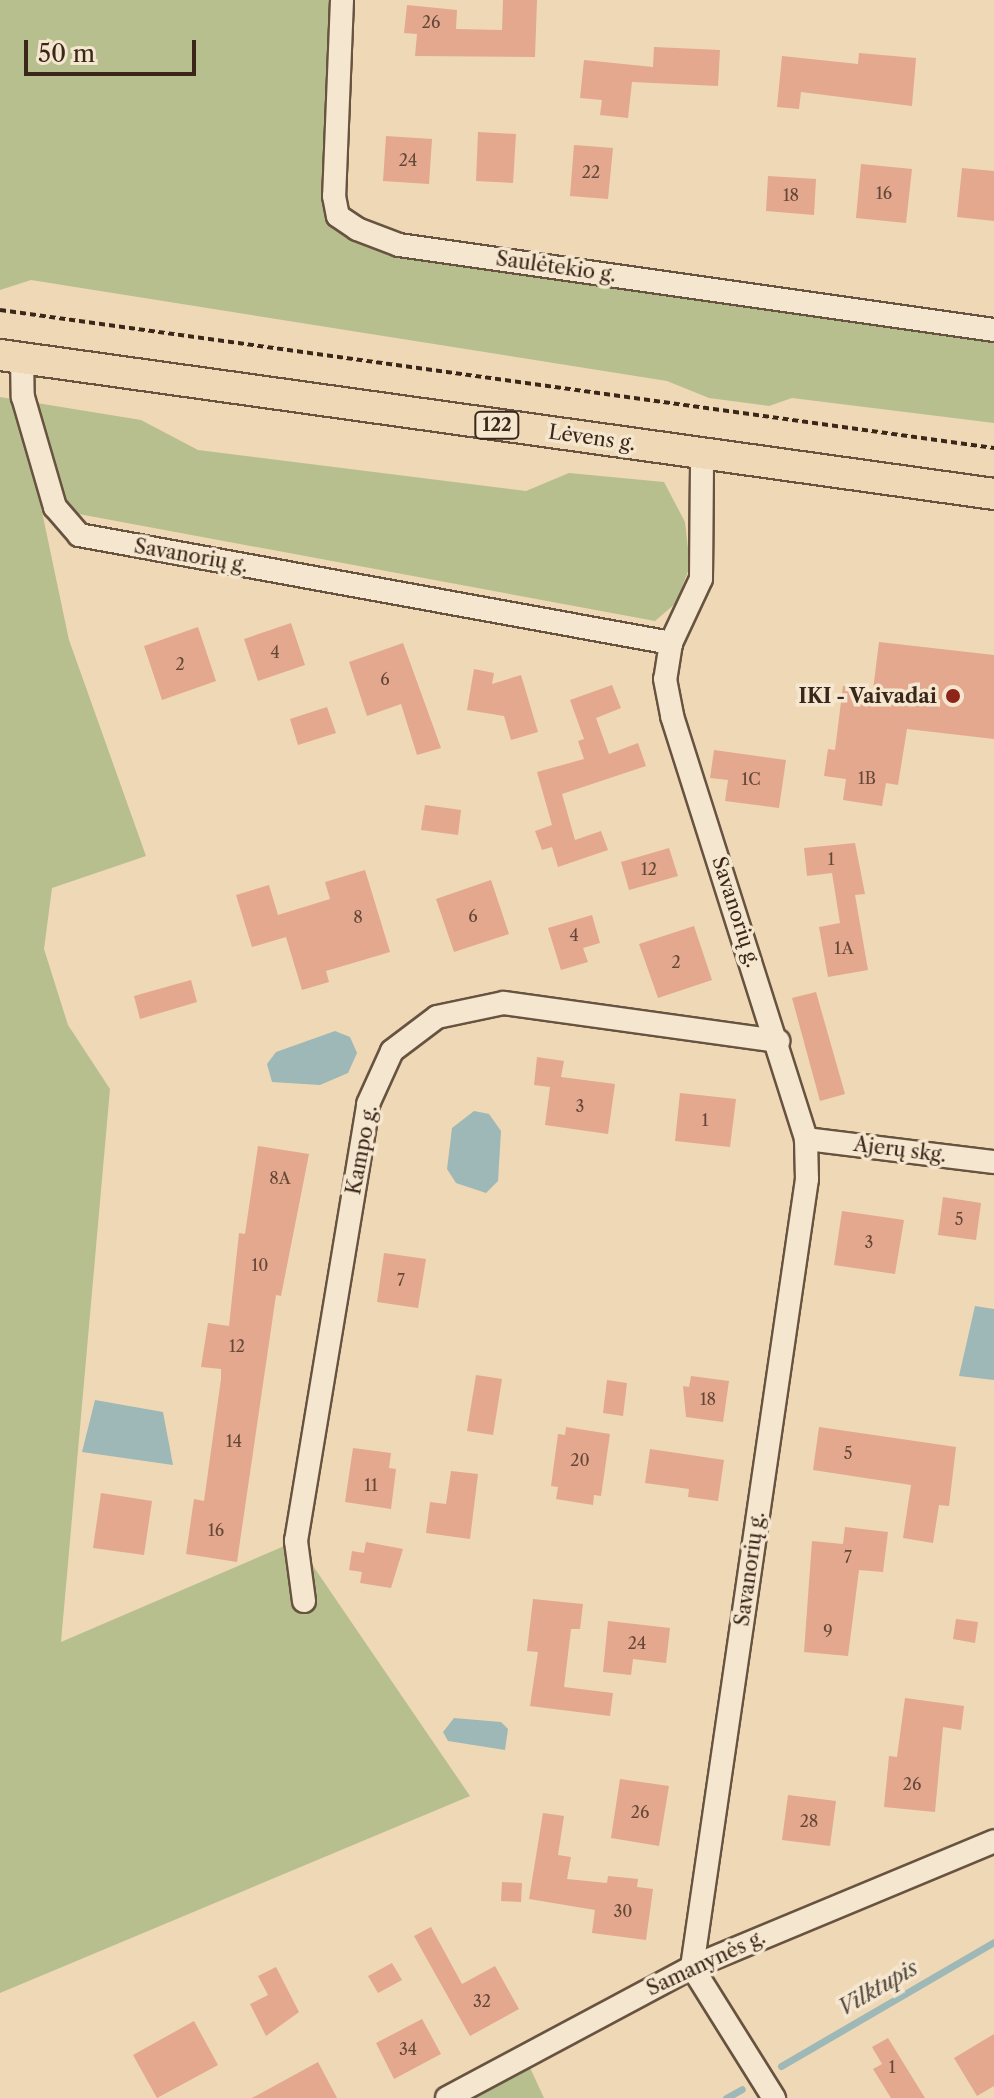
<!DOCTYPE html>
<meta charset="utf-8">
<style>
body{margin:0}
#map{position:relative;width:994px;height:2098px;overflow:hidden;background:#efd8b5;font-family:"Libre Caslon Text",serif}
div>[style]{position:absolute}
.green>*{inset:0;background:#b7bf8e}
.water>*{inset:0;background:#9db8b7}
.stream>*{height:7px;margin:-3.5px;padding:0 3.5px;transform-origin:3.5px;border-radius:3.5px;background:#9db8b7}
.building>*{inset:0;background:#e3a88e}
.path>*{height:4px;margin-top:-2px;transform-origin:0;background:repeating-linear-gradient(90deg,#3b271a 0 6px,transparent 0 10px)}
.roads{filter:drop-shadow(2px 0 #685341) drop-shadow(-2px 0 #685341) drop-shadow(0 2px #685341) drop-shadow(0 -2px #685341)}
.minor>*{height:22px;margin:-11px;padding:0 11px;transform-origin:11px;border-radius:11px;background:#f5e6cf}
.major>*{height:30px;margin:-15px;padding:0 15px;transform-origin:15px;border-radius:15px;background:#efd8b5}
.dots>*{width:22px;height:22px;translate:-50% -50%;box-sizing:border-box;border:4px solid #f5e6cf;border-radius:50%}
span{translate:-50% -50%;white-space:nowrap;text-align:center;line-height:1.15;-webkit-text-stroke:7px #f5e6cf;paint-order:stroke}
.number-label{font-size:16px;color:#654737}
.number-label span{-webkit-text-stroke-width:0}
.shield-label span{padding:2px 6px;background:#f5e6cf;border:2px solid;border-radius:6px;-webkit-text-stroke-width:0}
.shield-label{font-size:18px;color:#3b271a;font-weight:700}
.street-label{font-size:20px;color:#3b271a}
.poi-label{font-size:20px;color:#3b271a;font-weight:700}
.right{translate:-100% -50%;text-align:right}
.water-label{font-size:22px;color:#544b41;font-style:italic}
.scale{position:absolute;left:24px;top:40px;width:172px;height:36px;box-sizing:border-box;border:4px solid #3b271a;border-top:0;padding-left:10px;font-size:24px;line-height:28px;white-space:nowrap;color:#3b271a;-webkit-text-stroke:6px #f5e6cf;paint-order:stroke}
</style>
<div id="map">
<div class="green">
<i style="clip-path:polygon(0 0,342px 0,334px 196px,357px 229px,994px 332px,994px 423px,792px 398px,769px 406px,709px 398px,667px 381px,31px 280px,0 290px)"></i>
<i style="clip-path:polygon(0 397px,141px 420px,198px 450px,526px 491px,569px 473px,664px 482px,685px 522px,690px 566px,676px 603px,655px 621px,41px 507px,69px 640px,146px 856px,52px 888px,44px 949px,68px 1025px,110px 1089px,61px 1642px,296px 1541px,470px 1796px,0 1993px)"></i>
<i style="clip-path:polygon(525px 2057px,544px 2098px,447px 2098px)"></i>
</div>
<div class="water">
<i style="clip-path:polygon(335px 1031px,350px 1037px,357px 1053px,348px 1073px,320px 1085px,272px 1082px,267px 1064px,276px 1052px)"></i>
<i style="clip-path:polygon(474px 1111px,489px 1114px,501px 1131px,498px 1181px,486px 1193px,456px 1183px,447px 1169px,452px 1128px)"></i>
<i style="clip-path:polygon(975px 1306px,994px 1309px,994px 1380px,959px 1376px)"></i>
<i style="clip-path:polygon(95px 1400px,163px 1412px,173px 1465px,82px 1452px)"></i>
<i style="clip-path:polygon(454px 1718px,501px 1722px,508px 1729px,505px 1750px,448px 1741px,443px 1732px)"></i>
</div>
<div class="stream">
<i style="left:781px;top:2066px;width:246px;rotate:-30.2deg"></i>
<i style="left:726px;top:2098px;width:18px;rotate:-29deg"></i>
</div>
<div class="building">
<i style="clip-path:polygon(503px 0,537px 0,535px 57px,415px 56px,417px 34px,404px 33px,407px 5px,457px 10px,456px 29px,502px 30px)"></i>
<i style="clip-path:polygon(654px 47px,720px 50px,718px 86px,632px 82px,628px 118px,600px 115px,602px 100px,580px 98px,584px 60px,653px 67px)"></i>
<i style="clip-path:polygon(859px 53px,916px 58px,912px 106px,801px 92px,799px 109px,777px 107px,782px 56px,858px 64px)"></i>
<i style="clip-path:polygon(478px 132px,516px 134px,513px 183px,476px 181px)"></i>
<i style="clip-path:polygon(386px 136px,432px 139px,429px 184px,383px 181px)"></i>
<i style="clip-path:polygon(574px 145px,613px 148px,608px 199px,570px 196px)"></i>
<i style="clip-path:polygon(861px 164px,912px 169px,906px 223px,856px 218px)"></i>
<i style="clip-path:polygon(962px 168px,994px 171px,994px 221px,957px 217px)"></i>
<i style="clip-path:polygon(768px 176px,816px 179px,814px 215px,766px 211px)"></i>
<i style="clip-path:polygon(291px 623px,305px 665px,258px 681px,244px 639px)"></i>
<i style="clip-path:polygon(198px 627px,216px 681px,162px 700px,144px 646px)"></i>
<i style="clip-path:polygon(879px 642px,994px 655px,994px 739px,907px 729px,898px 785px,886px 783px,882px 806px,843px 800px,846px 779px,824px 776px,828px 749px,835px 750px,843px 686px,873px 690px)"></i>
<i style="clip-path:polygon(403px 643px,441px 748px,417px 755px,401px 704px,367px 716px,349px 662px)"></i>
<i style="clip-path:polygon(474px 669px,494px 673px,492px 684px,521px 675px,538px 732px,511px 740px,504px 716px,467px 710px)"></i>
<i style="clip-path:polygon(612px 685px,621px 708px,596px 718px,609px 754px,638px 743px,646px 766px,562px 794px,575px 840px,601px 831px,608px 850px,558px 867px,552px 847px,542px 850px,535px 831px,552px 825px,537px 772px,584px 759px,578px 741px,584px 739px,570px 700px)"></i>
<i style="clip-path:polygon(327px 707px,336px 733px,298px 745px,290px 719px)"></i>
<i style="clip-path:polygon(714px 750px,786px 760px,779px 808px,725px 801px,728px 780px,710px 778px)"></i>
<i style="clip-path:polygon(425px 805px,461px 810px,458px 835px,421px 830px)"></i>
<i style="clip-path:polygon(855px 843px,865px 894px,855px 895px,868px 970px,828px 977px,819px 927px,840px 923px,832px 873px,807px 876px,804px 848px)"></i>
<i style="clip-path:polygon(669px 848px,678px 876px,629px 890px,621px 862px)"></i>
<i style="clip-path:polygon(365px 870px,390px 952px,326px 971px,329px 982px,302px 990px,286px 937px,252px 947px,236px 895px,269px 885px,278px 915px,330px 899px,325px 882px)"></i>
<i style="clip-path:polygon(491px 880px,509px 934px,454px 952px,436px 899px)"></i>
<i style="clip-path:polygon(592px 915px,600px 943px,583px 948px,588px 962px,561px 970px,548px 928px)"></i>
<i style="clip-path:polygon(694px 926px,712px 980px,658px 998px,639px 944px)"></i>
<i style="clip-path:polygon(191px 980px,197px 1002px,140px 1019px,134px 996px)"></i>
<i style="clip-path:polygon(816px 992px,845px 1094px,820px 1101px,792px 998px)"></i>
<i style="clip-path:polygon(537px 1057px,564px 1061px,561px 1077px,615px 1084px,608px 1134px,545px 1125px,550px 1087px,534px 1085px)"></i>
<i style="clip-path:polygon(680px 1093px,736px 1099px,730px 1147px,675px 1141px)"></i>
<i style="clip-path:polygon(258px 1146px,309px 1154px,281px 1296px,276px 1295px,237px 1562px,186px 1554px,194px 1499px,204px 1501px,221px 1379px,221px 1369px,201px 1367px,208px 1323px,229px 1326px,239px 1233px,245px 1234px)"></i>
<i style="clip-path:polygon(943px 1197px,981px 1203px,976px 1240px,938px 1235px)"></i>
<i style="clip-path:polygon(842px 1211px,904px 1220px,895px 1274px,834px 1265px)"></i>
<i style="clip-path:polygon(384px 1253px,426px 1259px,418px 1308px,377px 1302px)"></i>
<i style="clip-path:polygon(476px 1375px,502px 1379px,493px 1435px,467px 1431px)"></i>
<i style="clip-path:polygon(691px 1376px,729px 1381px,723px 1422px,686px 1417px,683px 1386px,689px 1387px)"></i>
<i style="clip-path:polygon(607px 1380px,627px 1383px,623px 1416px,603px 1413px)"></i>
<i style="clip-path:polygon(566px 1427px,610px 1434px,601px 1496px,594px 1495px,593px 1505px,556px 1499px,558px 1487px,551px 1486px,558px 1434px,565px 1435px)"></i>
<i style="clip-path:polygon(819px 1427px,956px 1447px,949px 1506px,939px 1505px,933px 1543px,903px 1538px,911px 1485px,813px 1470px)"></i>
<i style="clip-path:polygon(353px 1448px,391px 1453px,389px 1468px,396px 1469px,391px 1509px,345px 1502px)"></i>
<i style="clip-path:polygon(650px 1449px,724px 1460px,718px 1501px,688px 1497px,689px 1489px,645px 1483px)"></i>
<i style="clip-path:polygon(451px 1471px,478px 1474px,470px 1539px,426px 1533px,430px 1502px,446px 1504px)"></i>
<i style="clip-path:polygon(101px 1493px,152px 1501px,144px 1555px,93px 1548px)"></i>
<i style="clip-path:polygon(845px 1527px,888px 1532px,883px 1572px,859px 1570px,848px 1656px,804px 1652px,812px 1541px,843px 1544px)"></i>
<i style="clip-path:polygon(366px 1542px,403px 1549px,391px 1588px,360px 1583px,362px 1572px,349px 1570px,352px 1551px,364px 1553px)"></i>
<i style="clip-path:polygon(533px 1599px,583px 1604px,580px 1629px,571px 1629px,564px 1687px,613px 1693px,610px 1716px,530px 1706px,538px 1652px,527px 1651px)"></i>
<i style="clip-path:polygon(956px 1619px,978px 1622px,975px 1643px,953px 1639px)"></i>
<i style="clip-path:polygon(608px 1621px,670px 1628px,666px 1663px,633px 1659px,631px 1675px,603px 1672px)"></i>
<i style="clip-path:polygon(905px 1698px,964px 1706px,961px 1730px,943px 1727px,935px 1812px,884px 1807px,889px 1756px,897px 1757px)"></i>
<i style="clip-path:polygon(620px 1779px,669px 1786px,659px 1846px,611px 1838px)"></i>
<i style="clip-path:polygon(788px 1795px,836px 1801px,830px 1846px,782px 1840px)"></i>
<i style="clip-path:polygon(543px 1813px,564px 1816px,558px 1855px,571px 1857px,567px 1879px,607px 1883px,608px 1876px,638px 1879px,637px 1887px,653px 1889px,646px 1940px,592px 1933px,595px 1910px,529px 1899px)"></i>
<i style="clip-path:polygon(502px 1882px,522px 1883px,521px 1902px,501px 1901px)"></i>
<i style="clip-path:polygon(431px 1927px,462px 1984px,495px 1966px,519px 2009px,470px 2036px,414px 1936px)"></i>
<i style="clip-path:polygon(392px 1963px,402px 1980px,378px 1993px,368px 1976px)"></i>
<i style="clip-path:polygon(276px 1967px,299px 2012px,266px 2036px,250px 2004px,268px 1995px,258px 1976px)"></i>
<i style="clip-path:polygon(422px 2019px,441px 2054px,394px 2079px,376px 2043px)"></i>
<i style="clip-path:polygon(194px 2021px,218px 2065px,157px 2098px,133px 2055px)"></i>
<i style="clip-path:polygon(994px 2034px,994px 2086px,977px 2096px,954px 2058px)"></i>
<i style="clip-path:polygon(888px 2038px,925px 2098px,891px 2098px,873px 2069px,882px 2064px,872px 2047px)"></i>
<i style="clip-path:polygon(318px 2062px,337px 2098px,252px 2098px)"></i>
</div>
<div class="path">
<i style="left:0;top:310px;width:1004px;rotate:7.9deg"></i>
</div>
<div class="roads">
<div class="minor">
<i style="left:342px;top:0;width:196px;rotate:92.3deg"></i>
<i style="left:334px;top:196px;width:20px;rotate:79deg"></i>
<i style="left:338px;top:216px;width:23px;rotate:34deg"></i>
<i style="left:357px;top:229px;width:45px;rotate:20.9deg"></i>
<i style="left:399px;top:245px;width:601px;rotate:8.13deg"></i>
<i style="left:22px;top:358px;width:39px;rotate:89deg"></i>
<i style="left:23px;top:397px;width:115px;rotate:73.8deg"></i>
<i style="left:55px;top:507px;width:37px;rotate:49deg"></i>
<i style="left:79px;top:535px;width:602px;rotate:10.34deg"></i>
<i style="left:671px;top:643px;width:36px;rotate:99deg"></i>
<i style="left:665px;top:679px;width:38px;rotate:79deg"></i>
<i style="left:672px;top:716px;width:444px;rotate:72.4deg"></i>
<i style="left:806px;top:1139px;width:40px;rotate:88.6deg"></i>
<i style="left:807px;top:1179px;width:796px;rotate:98.3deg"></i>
<i style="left:692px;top:1967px;width:155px;rotate:58deg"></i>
<i style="left:671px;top:643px;width:71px;rotate:-64.9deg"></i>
<i style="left:701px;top:579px;width:126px;rotate:-89.5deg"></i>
<i style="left:806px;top:1139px;width:189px;rotate:7deg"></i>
<i style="left:304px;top:1601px;width:61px;rotate:-97.6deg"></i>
<i style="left:296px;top:1541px;width:443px;rotate:-80.6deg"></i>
<i style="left:368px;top:1104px;width:58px;rotate:-65.6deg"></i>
<i style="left:392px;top:1051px;width:56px;rotate:-37.1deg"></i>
<i style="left:437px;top:1017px;width:68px;rotate:-11.8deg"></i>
<i style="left:504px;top:1003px;width:277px;rotate:7.9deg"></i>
<i style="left:447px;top:2098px;width:278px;rotate:-28.1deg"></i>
<i style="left:692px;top:1967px;width:327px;rotate:-22.6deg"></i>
</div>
<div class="major">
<i style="left:0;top:355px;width:1004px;rotate:7.96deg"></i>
</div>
</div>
<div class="dots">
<i style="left:953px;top:696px;background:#8f2418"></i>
</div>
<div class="number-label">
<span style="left:431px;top:22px">26</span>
<span style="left:408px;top:160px">24</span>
<span style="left:591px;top:172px">22</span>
<span style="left:884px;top:193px">16</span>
<span style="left:791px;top:195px">18</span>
<span style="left:275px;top:652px">4</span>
<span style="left:180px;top:664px">2</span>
<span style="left:385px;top:679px">6</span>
<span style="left:867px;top:778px">1B</span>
<span style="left:751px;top:779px">1C</span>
<span style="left:831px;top:859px">1</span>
<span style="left:649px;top:869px">12</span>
<span style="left:473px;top:916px">6</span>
<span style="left:358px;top:917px">8</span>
<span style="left:574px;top:935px">4</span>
<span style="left:844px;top:948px">1A</span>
<span style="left:676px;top:962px">2</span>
<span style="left:580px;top:1106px">3</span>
<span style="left:705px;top:1120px">1</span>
<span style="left:280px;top:1178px">8A</span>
<span style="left:959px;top:1219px">5</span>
<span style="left:869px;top:1242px">3</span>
<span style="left:260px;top:1265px">10</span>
<span style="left:401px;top:1280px">7</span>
<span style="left:237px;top:1346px">12</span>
<span style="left:708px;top:1399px">18</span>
<span style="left:234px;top:1441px">14</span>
<span style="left:848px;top:1453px">5</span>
<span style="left:580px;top:1460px">20</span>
<span style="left:371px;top:1485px">11</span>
<span style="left:216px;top:1530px">16</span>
<span style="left:848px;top:1557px">7</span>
<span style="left:828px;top:1631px">9</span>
<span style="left:637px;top:1643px">24</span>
<span style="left:912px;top:1784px">26</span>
<span style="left:640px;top:1812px">26</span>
<span style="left:809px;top:1821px">28</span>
<span style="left:623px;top:1911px">30</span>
<span style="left:482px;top:2001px">32</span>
<span style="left:408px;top:2049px">34</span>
<span style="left:892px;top:2067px">1</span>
</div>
<div class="shield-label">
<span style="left:497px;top:425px">122</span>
</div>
<div class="street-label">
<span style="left:556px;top:267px;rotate:8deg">Saulėtekio g.</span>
<span style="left:592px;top:438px;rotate:8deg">Lėvens g.</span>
<span style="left:191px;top:556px;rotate:10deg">Savanorių g.</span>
<span style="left:736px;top:912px;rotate:72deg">Savanorių g.</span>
<span style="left:362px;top:1150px;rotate:-79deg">Kampo g.</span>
<span style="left:900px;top:1150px;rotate:7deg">Ajerų skg.</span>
<span style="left:750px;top:1569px;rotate:-82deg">Savanorių g.</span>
<span style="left:706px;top:1963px;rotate:-25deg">Samanynės g.</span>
</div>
<div class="poi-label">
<span class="right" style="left:937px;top:696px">IKI - Vaivadai</span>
</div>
<div class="water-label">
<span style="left:878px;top:1988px;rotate:-30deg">Vilktupis</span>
</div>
<div class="scale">50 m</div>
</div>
